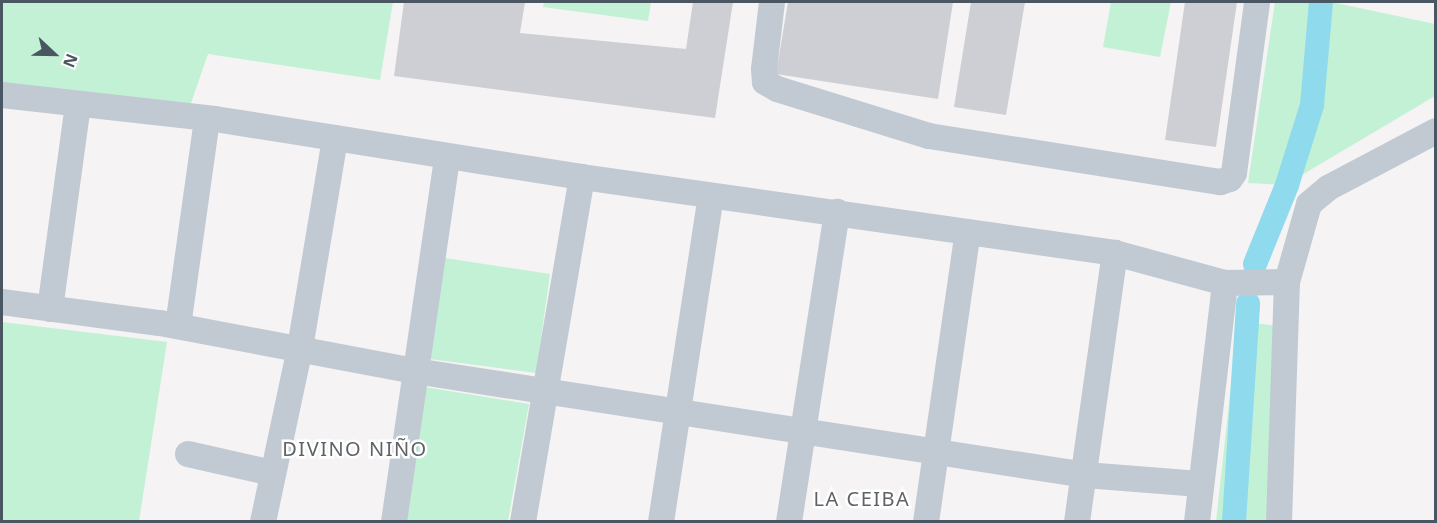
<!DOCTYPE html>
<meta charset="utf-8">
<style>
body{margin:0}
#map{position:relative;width:1437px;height:523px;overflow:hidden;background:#f5f3f3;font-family:"Noto Sans",sans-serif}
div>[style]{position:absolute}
.green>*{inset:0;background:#c3f1d5}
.canal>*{height:24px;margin:-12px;padding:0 12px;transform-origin:12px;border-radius:12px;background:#90daee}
.building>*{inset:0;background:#cdcfd5}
.minor>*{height:26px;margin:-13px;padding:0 13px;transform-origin:13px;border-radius:13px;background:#c1cad2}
span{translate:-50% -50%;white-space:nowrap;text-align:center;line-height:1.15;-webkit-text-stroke:5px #fff;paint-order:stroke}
.neighbourhood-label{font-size:20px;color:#5f6368;letter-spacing:1.5px}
.frame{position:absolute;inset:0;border:3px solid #4a5661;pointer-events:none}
.north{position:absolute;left:24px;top:24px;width:60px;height:60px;-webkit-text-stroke:4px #fff;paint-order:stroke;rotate:112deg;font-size:16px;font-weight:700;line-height:24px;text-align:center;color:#4a5661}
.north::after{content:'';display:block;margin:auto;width:21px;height:27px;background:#4a5661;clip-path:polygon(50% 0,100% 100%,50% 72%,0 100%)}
</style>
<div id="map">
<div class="green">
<i style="clip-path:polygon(2px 2px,393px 2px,380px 80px,208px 54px,190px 106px,2px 89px)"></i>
<i style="clip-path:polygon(544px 2px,651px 2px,648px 21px,543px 7px)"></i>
<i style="clip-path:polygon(1111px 2px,1171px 2px,1160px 57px,1103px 47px)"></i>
<i style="clip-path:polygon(1275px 2px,1331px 2px,1435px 24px,1435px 96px,1285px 185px,1248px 183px)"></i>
<i style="clip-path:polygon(445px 258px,550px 274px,536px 373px,430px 359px)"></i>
<i style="clip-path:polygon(1238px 321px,1286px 327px,1271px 521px,1216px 522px)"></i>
<i style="clip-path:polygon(2px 322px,167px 342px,139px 521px,2px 521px)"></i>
<i style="clip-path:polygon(425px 387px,529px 404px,508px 521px,407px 522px)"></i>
</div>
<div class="canal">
<i style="left:1255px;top:264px;width:85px;rotate:-67.9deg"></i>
<i style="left:1287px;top:185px;width:84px;rotate:-72.6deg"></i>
<i style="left:1312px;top:105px;width:103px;rotate:-85deg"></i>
<i style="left:1234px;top:522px;width:219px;rotate:-86.3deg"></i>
</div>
<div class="building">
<i style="clip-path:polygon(404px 2px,525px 2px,520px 33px,686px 49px,693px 2px,733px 2px,715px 118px,394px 76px)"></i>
<i style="clip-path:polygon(788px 2px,953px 2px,938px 99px,776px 74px)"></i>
<i style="clip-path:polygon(971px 2px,1025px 2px,1006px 115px,954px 107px)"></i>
<i style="clip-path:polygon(1185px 2px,1237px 2px,1216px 147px,1165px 140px)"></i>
</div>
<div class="minor">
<i style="left:772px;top:2px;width:67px;rotate:96.8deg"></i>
<i style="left:764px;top:69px;width:13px;rotate:86deg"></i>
<i style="left:765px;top:82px;width:14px;rotate:30deg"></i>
<i style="left:777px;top:89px;width:159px;rotate:17.2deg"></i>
<i style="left:929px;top:136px;width:295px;rotate:9deg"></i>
<i style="left:1220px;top:182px;width:10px;rotate:-17deg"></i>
<i style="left:1230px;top:179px;width:7px;rotate:-56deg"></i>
<i style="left:1234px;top:173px;width:173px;rotate:-82.3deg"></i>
<i style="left:2px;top:95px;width:214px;rotate:6.4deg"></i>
<i style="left:215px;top:119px;width:372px;rotate:9deg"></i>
<i style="left:582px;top:177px;width:538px;rotate:8.12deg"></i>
<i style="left:1115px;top:253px;width:114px;rotate:15.3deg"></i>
<i style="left:1225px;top:283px;width:62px;rotate:-0.9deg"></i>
<i style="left:2px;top:302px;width:159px;rotate:7.6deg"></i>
<i style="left:160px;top:323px;width:259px;rotate:10.7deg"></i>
<i style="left:415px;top:371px;width:528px;rotate:8.82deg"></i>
<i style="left:937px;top:452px;width:150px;rotate:8.8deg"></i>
<i style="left:1085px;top:475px;width:115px;rotate:4.5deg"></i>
<i style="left:50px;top:309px;width:207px;rotate:-82.2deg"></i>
<i style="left:178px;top:326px;width:209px;rotate:-82deg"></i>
<i style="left:188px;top:454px;width:86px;rotate:12.7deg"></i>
<i style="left:263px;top:522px;width:178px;rotate:-78deg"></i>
<i style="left:300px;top:348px;width:213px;rotate:-80.5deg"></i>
<i style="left:394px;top:522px;width:369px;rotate:-81.7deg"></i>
<i style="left:523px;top:522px;width:350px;rotate:-80.3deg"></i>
<i style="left:661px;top:522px;width:329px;rotate:-81.3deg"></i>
<i style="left:789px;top:522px;width:314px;rotate:-81.2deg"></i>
<i style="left:926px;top:522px;width:293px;rotate:-81.8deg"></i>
<i style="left:1077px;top:522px;width:272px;rotate:-82deg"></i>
<i style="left:1197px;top:522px;width:241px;rotate:-83.3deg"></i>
<i style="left:1279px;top:522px;width:240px;rotate:-88.1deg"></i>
<i style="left:1287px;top:282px;width:81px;rotate:-74.2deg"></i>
<i style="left:1309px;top:204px;width:25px;rotate:-40deg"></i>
<i style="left:1328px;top:188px;width:122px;rotate:-27.8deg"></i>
</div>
<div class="neighbourhood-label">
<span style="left:355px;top:448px">DIVINO NIÑO</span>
<span style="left:862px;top:498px">LA CEIBA</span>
</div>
<div class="frame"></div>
<div class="north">N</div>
</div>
